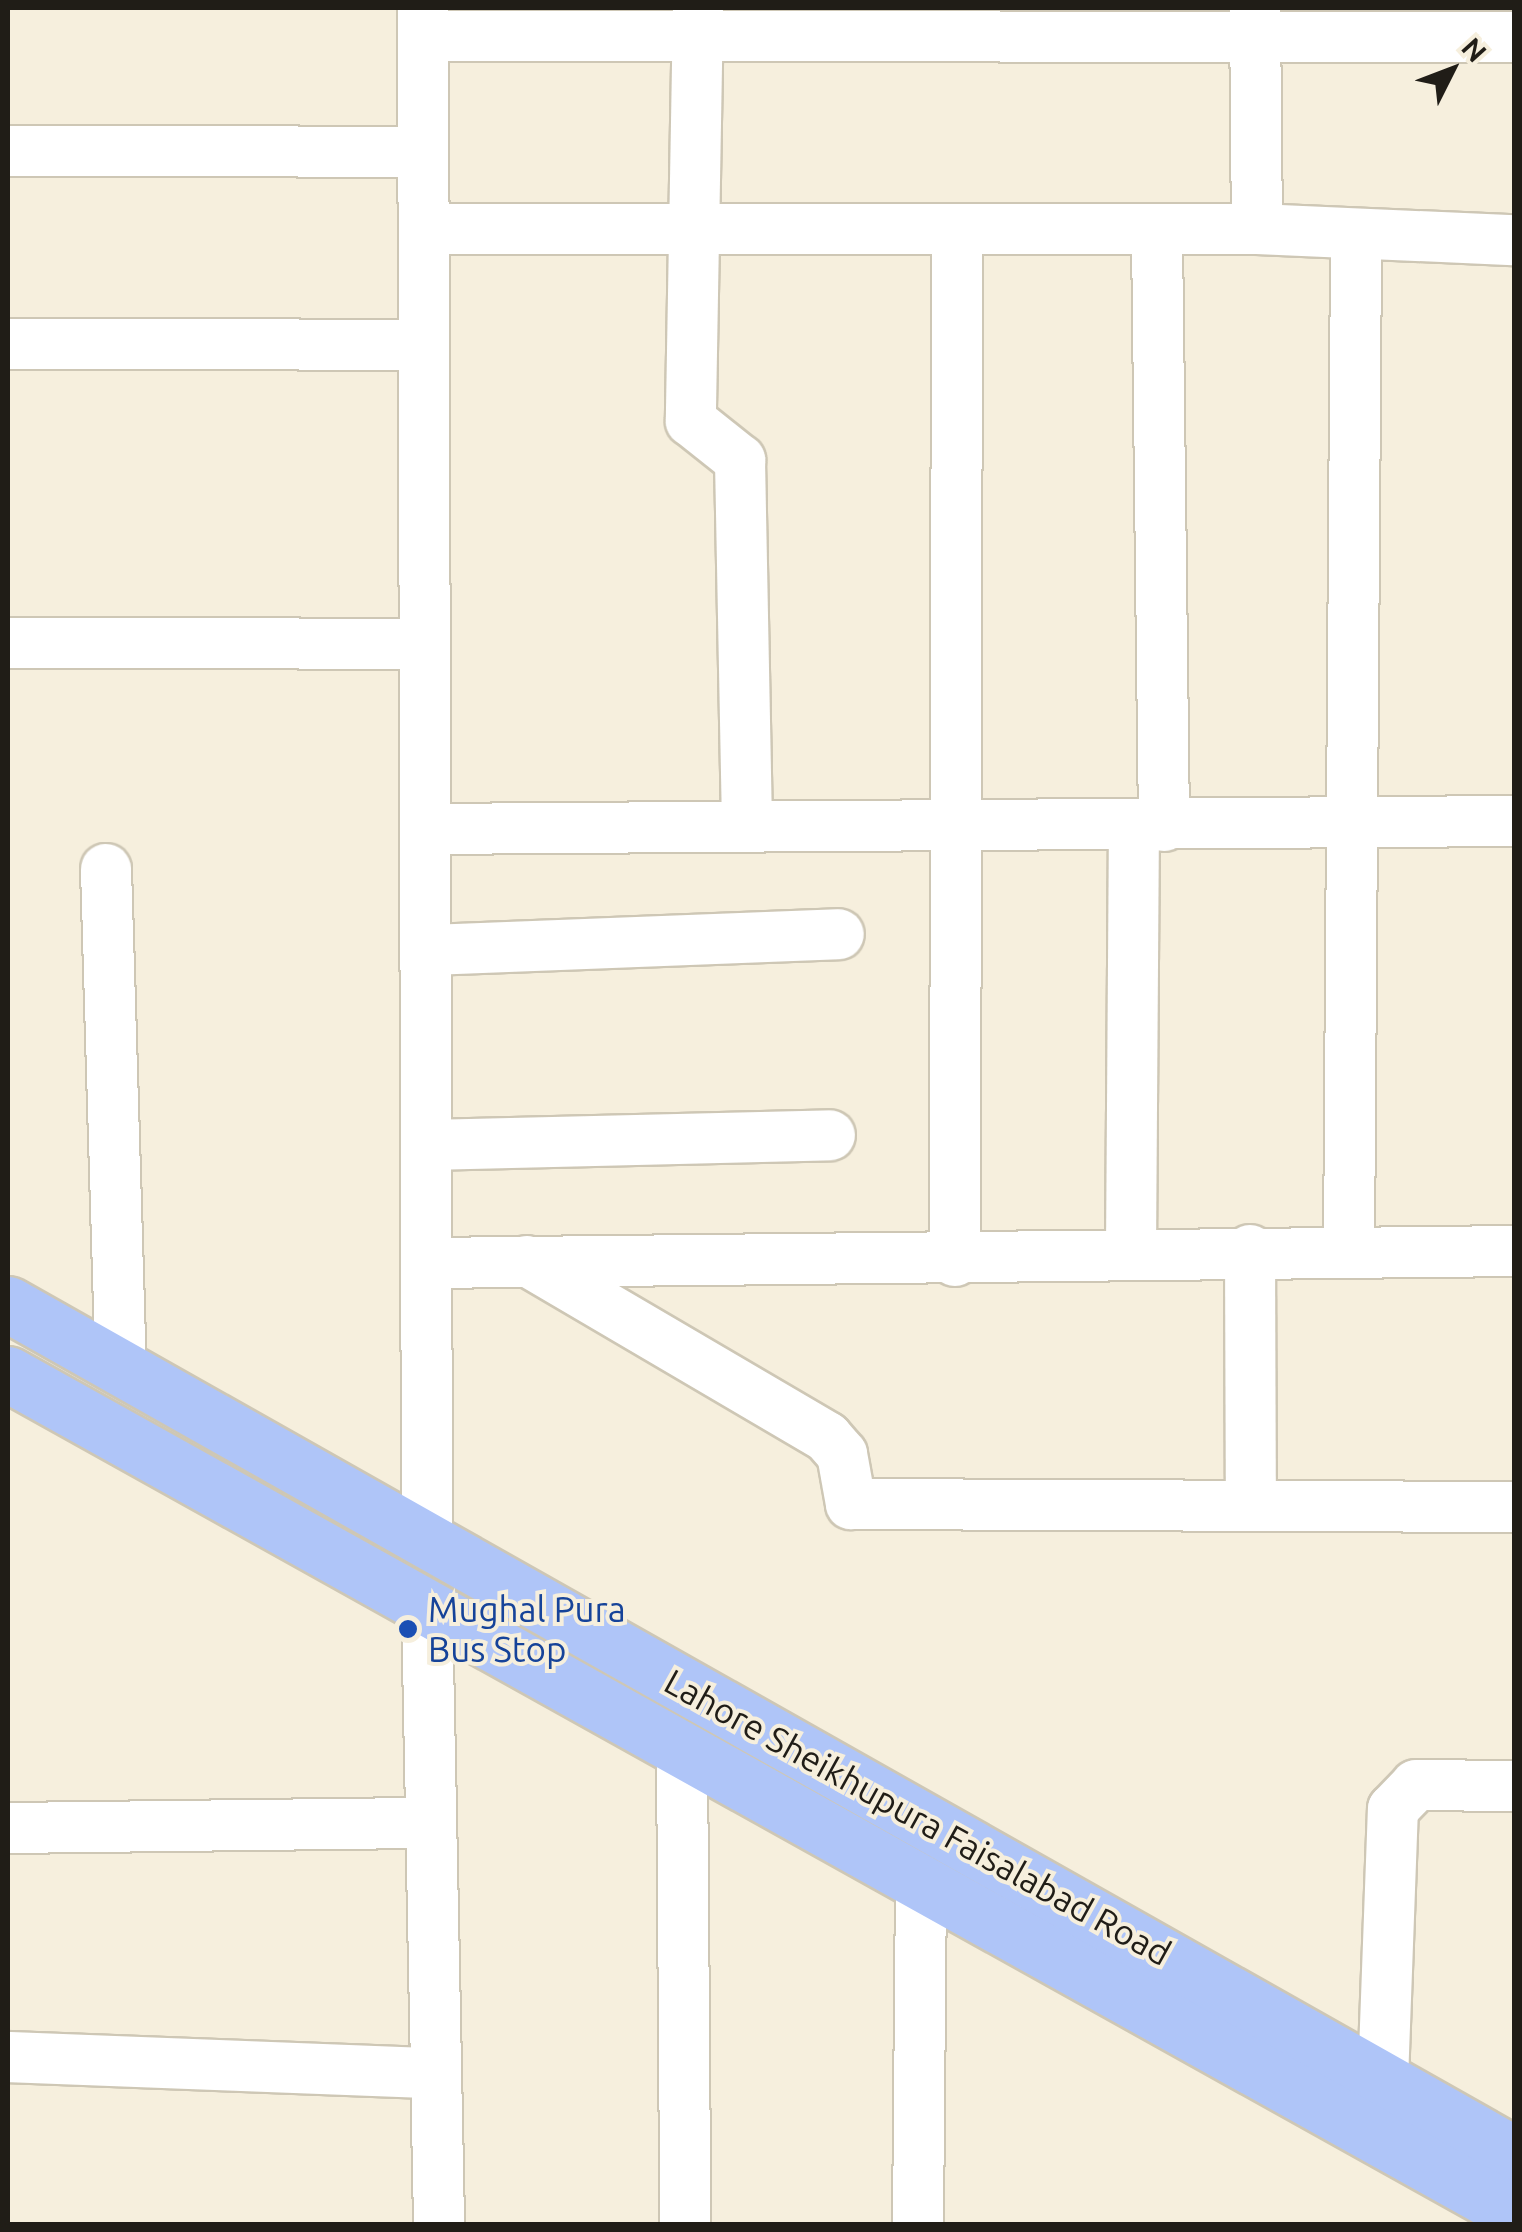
<!DOCTYPE html>
<style>
body{margin:0}
#map{position:relative;width:1522px;height:2232px;overflow:hidden;background:#f6efdd;font-family:Ubuntu,sans-serif}
div>[style]{position:absolute}
.roads{filter:drop-shadow(2px 0 #cec7b5) drop-shadow(-2px 0 #cec7b5) drop-shadow(0 2px #cec7b5) drop-shadow(0 -2px #cec7b5)}
.minor>*{height:50px;margin:-25px;padding:0 25px;transform-origin:25px;border-radius:25px;background:#fff}
.highway>*{height:55px;margin:-27.5px;padding:0 27.5px;transform-origin:27.5px;border-radius:27.5px;background:#afc5f8}
.dots>*{width:28px;height:28px;translate:-50% -50%;box-sizing:border-box;border:5px solid #f6efdd;border-radius:50%}
span{translate:-50% -50%;white-space:nowrap;text-align:center;line-height:1.15;-webkit-text-stroke:8px #f6efdd;paint-order:stroke}
.transit-label{font-size:35px;color:#164399}
.left{translate:0 -50%;text-align:left}
.street-label{font-size:35px;color:#201d17}
.frame{position:absolute;inset:0;border:10px solid #201d17;pointer-events:none}
.north{position:absolute;left:1402px;top:20px;width:100px;height:100px;-webkit-text-stroke:8px #f6efdd;paint-order:stroke;rotate:48deg;font-size:28px;font-weight:700;line-height:40px;text-align:center;color:#201d17}
.north::after{content:'';display:block;margin:auto;width:35px;height:45px;background:#201d17;clip-path:polygon(50% 0,100% 100%,50% 72%,0 100%)}
</style>
<div id="map">
<div class="roads">
<div class="minor">
<i style="left:423px;top:8px;width:1531px;rotate:89.85deg"></i>
<i style="left:698px;top:8px;width:413px;rotate:91deg"></i>
<i style="left:691px;top:421px;width:63px;rotate:38.5deg"></i>
<i style="left:740px;top:460px;width:364px;rotate:88.9deg"></i>
<i style="left:1255px;top:8px;width:221px;rotate:89.5deg"></i>
<i style="left:423px;top:36px;width:1091px;rotate:0.05deg"></i>
<i style="left:8px;top:151px;width:415px;rotate:0.1deg"></i>
<i style="left:424px;top:229px;width:833px"></i>
<i style="left:1257px;top:229px;width:257px;rotate:2.5deg"></i>
<i style="left:1157px;top:235px;width:591px;rotate:89.32deg"></i>
<i style="left:8px;top:344px;width:416px;rotate:0.1deg"></i>
<i style="left:8px;top:643px;width:417px;rotate:0.1deg"></i>
<i style="left:425px;top:829px;width:1089px;rotate:-0.42deg"></i>
<i style="left:106px;top:869px;width:498px;rotate:88.3deg"></i>
<i style="left:429px;top:950px;width:410px;rotate:-2.2deg"></i>
<i style="left:432px;top:1145px;width:398px;rotate:-1.4deg"></i>
<i style="left:1131px;top:1250px;width:424px;rotate:-89.6deg"></i>
<i style="left:1250px;top:1250px;width:256px;rotate:89.8deg"></i>
<i style="left:1349px;top:1250px;width:1013px;rotate:-89.6deg"></i>
<i style="left:527px;top:1261px;width:348px;rotate:30.4deg"></i>
<i style="left:827px;top:1437px;width:23px;rotate:49deg"></i>
<i style="left:842px;top:1454px;width:51px;rotate:79.8deg"></i>
<i style="left:851px;top:1504px;width:663px;rotate:0.26deg"></i>
<i style="left:955px;top:1261px;width:1032px;rotate:-89.89deg"></i>
<i style="left:427px;top:1263px;width:1087px;rotate:-0.63deg"></i>
<i style="left:427px;top:1608px;width:616px;rotate:88.88deg"></i>
<i style="left:682px;top:1750px;width:474px;rotate:89.6deg"></i>
<i style="left:8px;top:1828px;width:423px;rotate:-0.7deg"></i>
<i style="left:8px;top:2057px;width:426px;rotate:2.2deg"></i>
<i style="left:1383px;top:2080px;width:271px;rotate:-87.9deg"></i>
<i style="left:1393px;top:1809px;width:33px;rotate:-46deg"></i>
<i style="left:1416px;top:1785px;width:98px;rotate:0.6deg"></i>
<i style="left:918px;top:2224px;width:341px;rotate:-89.5deg"></i>
</div>
<div class="highway">
<i style="left:8px;top:1304px;width:1729px;rotate:29.44deg"></i>
<i style="left:8px;top:1374px;width:1724px;rotate:29.12deg"></i>
</div>
</div>
<div class="dots">
<i style="left:408px;top:1629px;background:#1a4fb4"></i>
</div>
<div class="transit-label">
<span class="left" style="left:428px;top:1629px">Mughal Pura<br>Bus Stop</span>
</div>
<div class="street-label">
<span style="left:918px;top:1817px;rotate:29deg">Lahore Sheikhupura Faisalabad Road</span>
</div>
<div class="frame"></div>
<div class="north">N</div>
</div>
